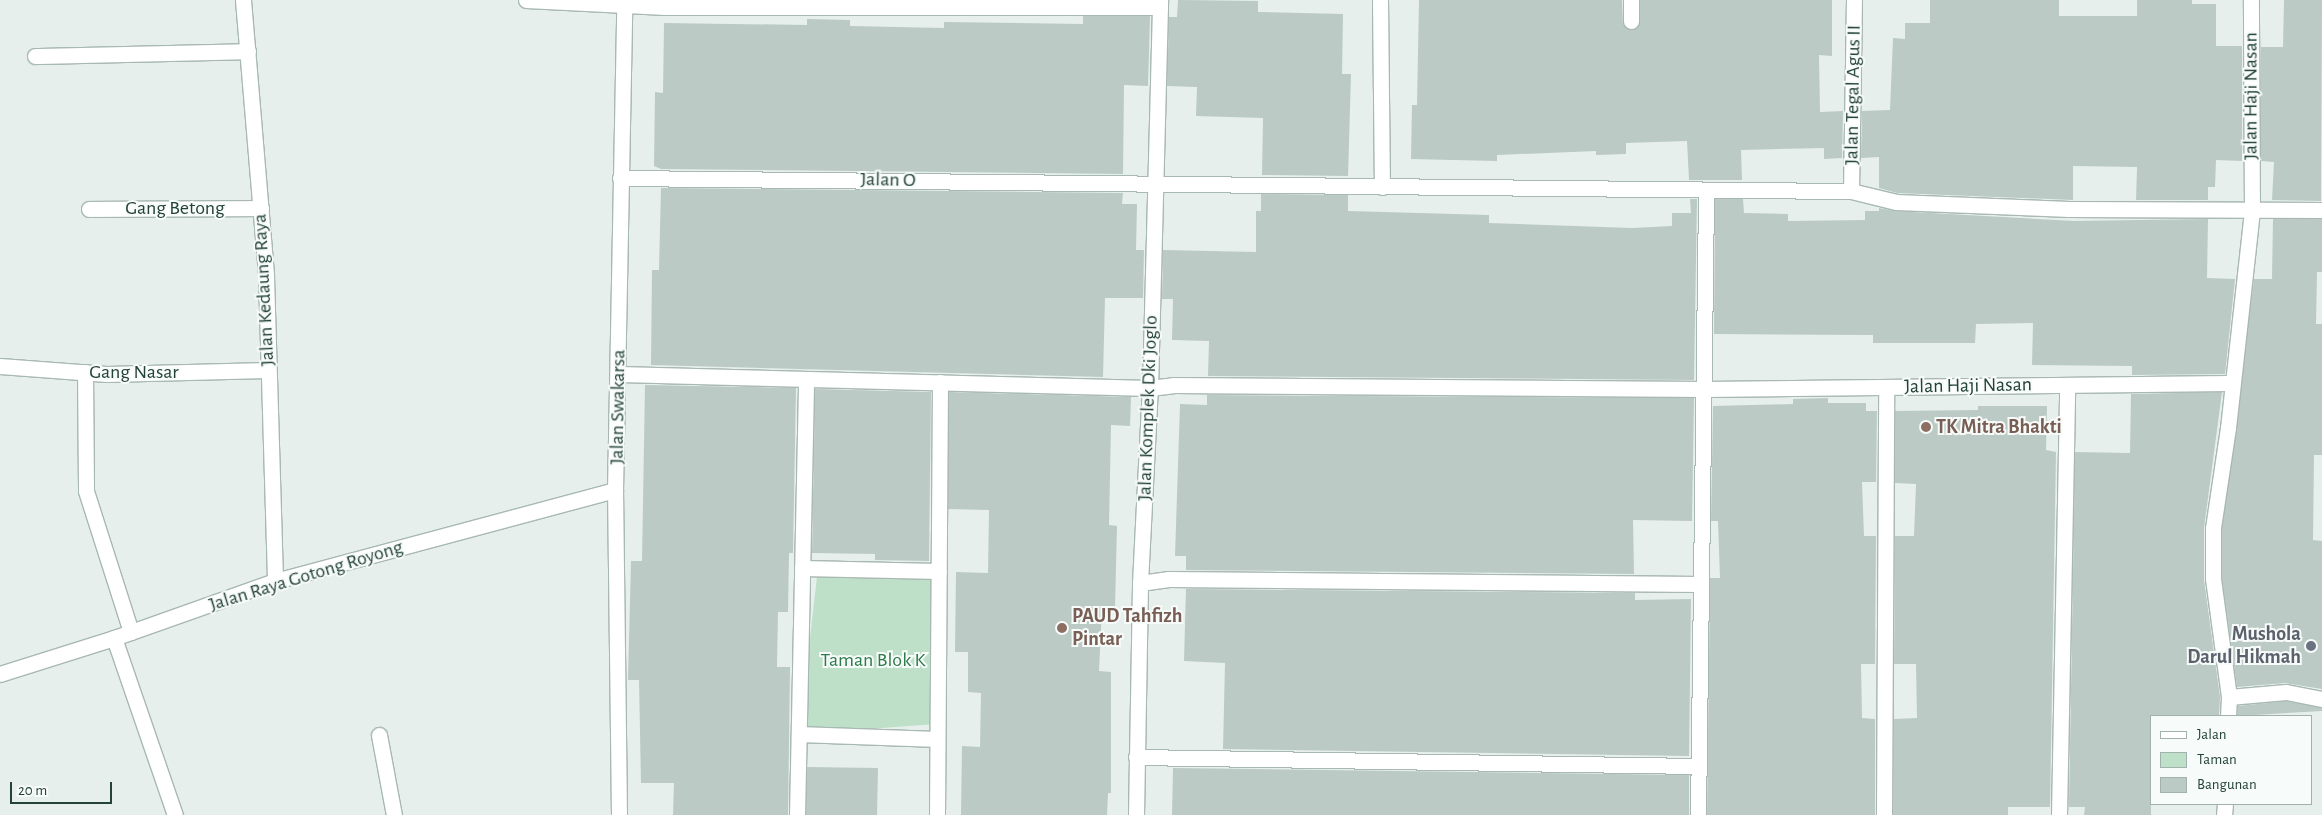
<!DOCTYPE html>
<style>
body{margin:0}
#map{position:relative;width:2322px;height:815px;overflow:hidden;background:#e6efeb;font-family:"Alegreya Sans",sans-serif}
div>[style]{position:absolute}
.green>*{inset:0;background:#bfe0c8}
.building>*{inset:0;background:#bbcac4}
.roads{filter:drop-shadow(1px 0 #a8b8b2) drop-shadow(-1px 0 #a8b8b2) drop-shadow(0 1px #a8b8b2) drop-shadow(0 -1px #a8b8b2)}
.minor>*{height:15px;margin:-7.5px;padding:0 7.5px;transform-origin:7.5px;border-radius:7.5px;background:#fff}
.dots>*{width:14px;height:14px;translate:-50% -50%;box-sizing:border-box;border:2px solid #f7fbf9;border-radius:50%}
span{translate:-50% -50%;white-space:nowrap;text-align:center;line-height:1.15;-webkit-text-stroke:4px #f7fbf9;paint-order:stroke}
.street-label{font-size:20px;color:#24423a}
.education-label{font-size:20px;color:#785e54;font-weight:700}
.left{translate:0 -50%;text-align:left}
.worship-label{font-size:20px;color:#5b616d;font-weight:700}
.right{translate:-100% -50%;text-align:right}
.park-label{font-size:20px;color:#2d7a4b}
.legend{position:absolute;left:2150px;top:715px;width:162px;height:90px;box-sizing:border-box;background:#f7fbf9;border:1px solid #a3b1ad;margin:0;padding:6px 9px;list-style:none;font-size:15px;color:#24423a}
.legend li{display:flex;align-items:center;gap:10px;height:25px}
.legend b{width:25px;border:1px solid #a3b1ad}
.scale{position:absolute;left:10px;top:782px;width:102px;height:22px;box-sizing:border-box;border:2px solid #24423a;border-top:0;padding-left:6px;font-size:15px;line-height:18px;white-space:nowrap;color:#24423a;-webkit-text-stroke:4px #f7fbf9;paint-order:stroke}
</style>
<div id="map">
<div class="green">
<i style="clip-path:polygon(818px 568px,939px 571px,937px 724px,799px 734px)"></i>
</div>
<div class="building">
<i style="clip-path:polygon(1178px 0,1258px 1px,1258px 12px,1343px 14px,1342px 74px,1351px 74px,1348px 176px,1262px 175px,1263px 118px,1196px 116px,1197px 87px,1167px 86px,1169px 17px,1177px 17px)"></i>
<i style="clip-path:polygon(1419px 0,1622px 0,1623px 25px,1631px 30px,1639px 25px,1640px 0,1832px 0,1832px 56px,1819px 55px,1820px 112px,1843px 111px,1842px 158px,1824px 159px,1824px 148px,1741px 150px,1742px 180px,1689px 180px,1687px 141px,1626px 143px,1626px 154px,1596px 155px,1596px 151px,1497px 155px,1497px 161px,1411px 159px,1412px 105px,1417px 105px)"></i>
<i style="clip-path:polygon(1930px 0,2059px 0,2059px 16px,2137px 16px,2137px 0,2192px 0,2192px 4px,2216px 4px,2216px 46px,2242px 46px,2242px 161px,2216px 160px,2215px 187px,2208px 187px,2208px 200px,2136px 200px,2137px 167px,2073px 166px,2073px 200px,1897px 193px,1879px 188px,1879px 157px,1861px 158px,1862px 111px,1890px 110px,1893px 38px,1905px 39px,1905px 23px,1930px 23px)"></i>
<i style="clip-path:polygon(2284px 0,2322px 0,2321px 201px,2272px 200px,2274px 162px,2261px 161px,2261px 47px,2283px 47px)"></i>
<i style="clip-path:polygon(1083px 16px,1150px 16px,1148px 86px,1124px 85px,1123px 174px,661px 169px,654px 166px,655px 92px,663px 93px,664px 23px,807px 25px,807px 19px,850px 20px,850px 26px,944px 28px,944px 22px,1083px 24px)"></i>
<i style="clip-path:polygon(661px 188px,1123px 193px,1122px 204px,1137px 204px,1136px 250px,1144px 250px,1143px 298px,1105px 298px,1103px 377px,651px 365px,652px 270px,659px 270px)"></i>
<i style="clip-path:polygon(1261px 194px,1348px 195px,1348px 211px,1489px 215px,1489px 223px,1632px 228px,1672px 226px,1672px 213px,1691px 213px,1690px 199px,1697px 199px,1694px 380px,1208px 376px,1209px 341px,1172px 340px,1173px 299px,1162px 299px,1163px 250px,1256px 252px,1256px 211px,1261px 211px)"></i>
<i style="clip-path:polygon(1715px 199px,1743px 199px,1744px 213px,1788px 214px,1788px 221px,1865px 220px,1865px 211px,1879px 211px,1879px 208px,1895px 211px,2074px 221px,2208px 219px,2207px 278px,2235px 279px,2225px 374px,2132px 375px,2132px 366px,2032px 365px,2033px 323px,1976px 324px,1975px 343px,1873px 343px,1873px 335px,1714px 334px)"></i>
<i style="clip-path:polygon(2273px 219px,2322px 219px,2322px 272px,2317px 272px,2316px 324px,2322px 324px,2322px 455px,2314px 455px,2313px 540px,2322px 541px,2322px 689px,2285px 683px,2237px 687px,2222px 578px,2222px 529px,2254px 279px,2272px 279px)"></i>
<i style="clip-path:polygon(645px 385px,796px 388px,793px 553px,789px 553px,788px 612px,778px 612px,777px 667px,790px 667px,788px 815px,673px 815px,674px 783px,641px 783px,639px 680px,628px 680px,631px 561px,642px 561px)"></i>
<i style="clip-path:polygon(815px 389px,931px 392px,929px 561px,875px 560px,875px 554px,812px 553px)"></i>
<i style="clip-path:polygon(949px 392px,1131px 397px,1130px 426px,1111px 425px,1109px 525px,1117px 526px,1115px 607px,1102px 607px,1099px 671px,1111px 672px,1111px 793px,1108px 793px,1107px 815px,961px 815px,962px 746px,980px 747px,981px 693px,968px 692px,968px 652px,955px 652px,956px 572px,988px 573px,989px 510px,948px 509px)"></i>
<i style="clip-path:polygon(2222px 392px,2204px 528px,2204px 580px,2220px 697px,2219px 716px,2151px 716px,2151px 815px,2084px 815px,2085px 807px,2069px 807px,2075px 452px,2130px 453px,2131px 394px)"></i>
<i style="clip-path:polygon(1207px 395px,1694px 398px,1692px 521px,1633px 520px,1634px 574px,1186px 570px,1186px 556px,1175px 556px,1180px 404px,1207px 405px)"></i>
<i style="clip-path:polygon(1828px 398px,1828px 403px,1866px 403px,1866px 411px,1877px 411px,1876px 482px,1862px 482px,1864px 536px,1876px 536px,1875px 664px,1861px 664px,1862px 718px,1875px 719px,1875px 815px,1707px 815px,1710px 578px,1720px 578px,1718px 521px,1711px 521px,1713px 406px,1793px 404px,1793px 399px)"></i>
<i style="clip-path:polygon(1978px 406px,2047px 406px,2046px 450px,2056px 452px,2050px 807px,2008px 807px,2008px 815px,1893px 815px,1894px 719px,1917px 718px,1916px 664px,1894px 664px,1895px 536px,1914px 536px,1916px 484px,1895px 483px,1895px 411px,1978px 410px)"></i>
<i style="clip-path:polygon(1186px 589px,1635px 593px,1635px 600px,1691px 599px,1689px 756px,1223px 749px,1225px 663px,1184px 661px)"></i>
<i style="clip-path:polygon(2286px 701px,2322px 708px,2322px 711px,2237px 716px,2238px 706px)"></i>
<i style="clip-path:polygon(807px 767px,878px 768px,877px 815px,806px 815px)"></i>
<i style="clip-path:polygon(1173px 768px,1689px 775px,1689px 815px,1172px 815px)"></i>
</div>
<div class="roads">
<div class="minor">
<i style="left:243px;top:0;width:277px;rotate:85.2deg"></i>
<i style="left:266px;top:276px;width:305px;rotate:88.3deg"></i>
<i style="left:526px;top:0;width:139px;rotate:2.9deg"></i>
<i style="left:665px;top:7px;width:495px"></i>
<i style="left:1380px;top:0;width:187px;rotate:89.4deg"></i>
<i style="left:1631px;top:0;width:21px;rotate:90deg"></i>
<i style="left:35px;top:56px;width:213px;rotate:-1.3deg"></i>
<i style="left:620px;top:178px;width:1231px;rotate:0.61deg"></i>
<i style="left:1851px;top:191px;width:46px;rotate:13.7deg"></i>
<i style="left:1896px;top:202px;width:173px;rotate:2.3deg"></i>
<i style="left:2069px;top:209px;width:253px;rotate:0.2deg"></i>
<i style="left:1851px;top:191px;width:191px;rotate:-89.1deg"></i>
<i style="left:89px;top:209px;width:172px;rotate:-0.3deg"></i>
<i style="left:0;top:366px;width:107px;rotate:4.3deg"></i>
<i style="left:107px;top:374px;width:161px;rotate:-1.4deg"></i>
<i style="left:85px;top:372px;width:119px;rotate:89.5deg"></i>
<i style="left:86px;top:491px;width:148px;rotate:72.3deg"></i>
<i style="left:619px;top:374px;width:531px;rotate:1.51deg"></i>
<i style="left:1150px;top:388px;width:23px;rotate:-7deg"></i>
<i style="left:1173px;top:385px;width:532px;rotate:0.43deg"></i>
<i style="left:1705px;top:389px;width:526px;rotate:-0.65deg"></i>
<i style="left:802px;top:568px;width:137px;rotate:1.3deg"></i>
<i style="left:1140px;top:583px;width:29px;rotate:-8deg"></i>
<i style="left:1169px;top:579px;width:530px;rotate:0.54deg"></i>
<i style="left:114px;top:638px;width:187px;rotate:71deg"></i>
<i style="left:0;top:674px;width:120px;rotate:-17.5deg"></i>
<i style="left:114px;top:638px;width:171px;rotate:-19.5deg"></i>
<i style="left:275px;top:581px;width:352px;rotate:-15deg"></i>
<i style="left:2229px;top:697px;width:57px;rotate:-5deg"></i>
<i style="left:2286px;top:692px;width:37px;rotate:11deg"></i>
<i style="left:2228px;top:716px;width:19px;rotate:-87deg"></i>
<i style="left:2229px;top:697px;width:119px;rotate:-97.7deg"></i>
<i style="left:2213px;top:579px;width:51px;rotate:-90deg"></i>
<i style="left:2213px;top:528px;width:101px;rotate:-81.5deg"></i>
<i style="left:2228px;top:428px;width:218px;rotate:-83.7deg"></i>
<i style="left:2252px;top:211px;width:211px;rotate:-90.3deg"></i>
<i style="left:799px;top:734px;width:138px;rotate:2.1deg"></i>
<i style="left:379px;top:735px;width:81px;rotate:79.4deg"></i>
<i style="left:1136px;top:757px;width:562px;rotate:0.92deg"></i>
<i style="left:619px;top:815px;width:325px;rotate:-90.7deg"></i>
<i style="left:615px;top:490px;width:490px;rotate:-88.9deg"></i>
<i style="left:797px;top:815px;width:434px;rotate:-88.8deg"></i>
<i style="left:937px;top:815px;width:433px;rotate:-89.6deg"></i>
<i style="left:1136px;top:815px;width:232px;rotate:-89deg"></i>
<i style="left:1140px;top:583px;width:195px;rotate:-87.1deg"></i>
<i style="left:1150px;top:388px;width:388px;rotate:-88.5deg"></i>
<i style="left:1698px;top:815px;width:623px;rotate:-89.26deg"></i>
<i style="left:1884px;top:815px;width:428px;rotate:-89.7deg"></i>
<i style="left:2059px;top:815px;width:430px;rotate:-88.9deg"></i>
<i style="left:2224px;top:815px;width:11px;rotate:-85deg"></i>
</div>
</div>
<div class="dots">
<i style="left:1926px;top:427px;background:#8d6e63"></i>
<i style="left:1062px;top:628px;background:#8d6e63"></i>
<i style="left:2311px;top:646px;background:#6b7280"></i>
</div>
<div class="street-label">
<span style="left:1853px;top:95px;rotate:-89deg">Jalan Tegal Agus II</span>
<span style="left:2251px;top:96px;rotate:-90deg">Jalan Haji Nasan</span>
<span style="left:888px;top:180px;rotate:1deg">Jalan O</span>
<span style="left:175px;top:208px">Gang Betong</span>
<span style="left:264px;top:290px;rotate:-93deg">Jalan Kedaung Raya</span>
<span style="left:134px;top:372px">Gang Nasar</span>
<span style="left:1968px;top:386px;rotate:-1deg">Jalan Haji Nasan</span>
<span style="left:618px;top:407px;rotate:-89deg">Jalan Swakarsa</span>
<span style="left:1148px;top:408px;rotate:-88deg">Jalan Komplek Dki Joglo</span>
<span style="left:306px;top:576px;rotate:-17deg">Jalan Raya Gotong Royong</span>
</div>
<div class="education-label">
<span class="left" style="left:1936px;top:427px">TK Mitra Bhakti</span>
<span class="left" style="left:1072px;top:628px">PAUD Tahfizh<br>Pintar</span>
</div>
<div class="worship-label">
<span class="right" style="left:2301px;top:646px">Mushola<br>Darul Hikmah</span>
</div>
<div class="park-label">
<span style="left:873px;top:660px">Taman Blok K</span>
</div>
<ul class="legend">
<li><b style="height:6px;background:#fff"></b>Jalan</li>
<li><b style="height:14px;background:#bfe0c8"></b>Taman</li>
<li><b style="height:14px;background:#bbcac4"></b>Bangunan</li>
</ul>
<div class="scale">20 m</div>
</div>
